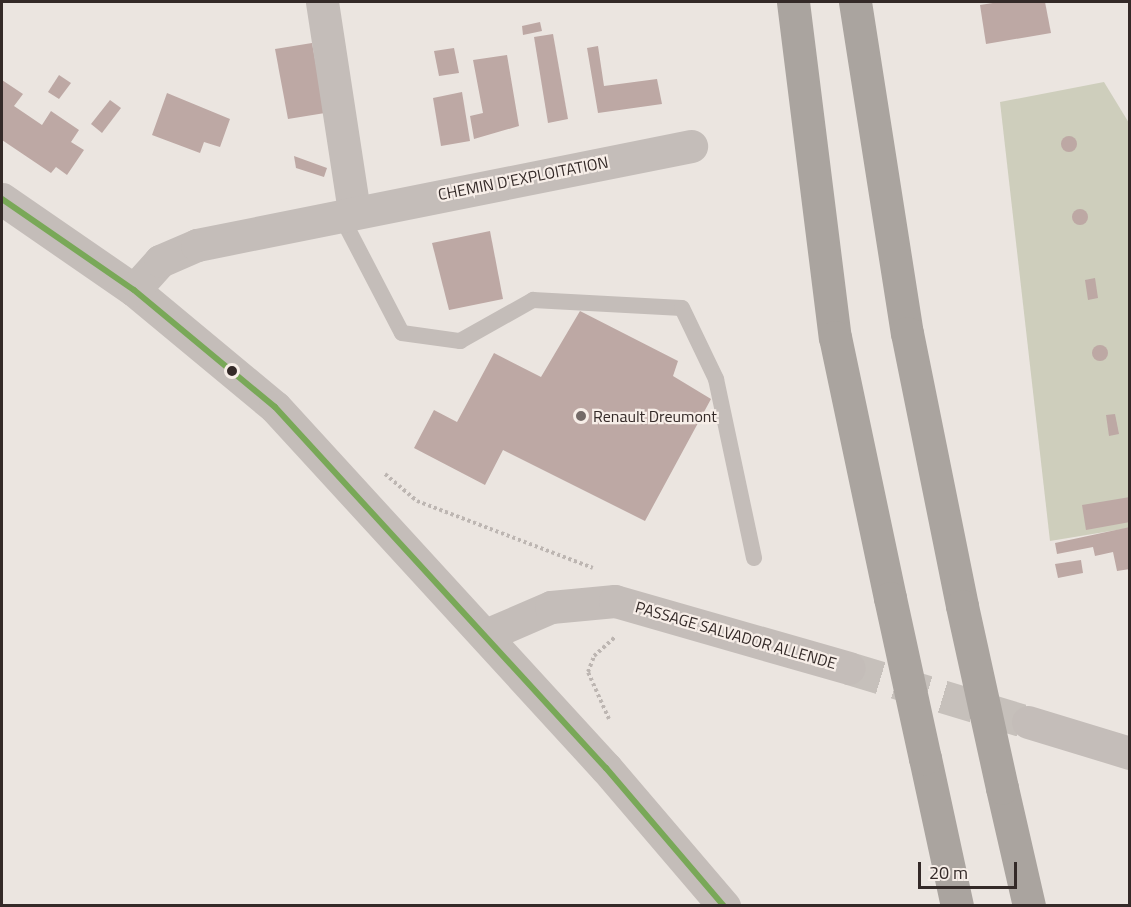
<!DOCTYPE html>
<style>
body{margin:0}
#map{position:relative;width:1131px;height:907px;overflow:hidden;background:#ebe5e0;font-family:"Titillium Web",sans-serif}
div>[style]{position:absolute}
.green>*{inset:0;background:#cecebc}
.building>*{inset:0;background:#bda8a4}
.round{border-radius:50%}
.street-tunnel>*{height:33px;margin-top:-16.5px;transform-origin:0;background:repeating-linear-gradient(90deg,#c6c0bb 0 33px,transparent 0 49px)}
.path>*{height:4px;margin-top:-2px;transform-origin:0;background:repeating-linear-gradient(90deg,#bdb6b2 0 3px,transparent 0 6px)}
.lane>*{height:16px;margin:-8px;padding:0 8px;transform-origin:8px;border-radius:8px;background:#c4bdb9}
.street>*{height:33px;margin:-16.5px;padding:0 16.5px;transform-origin:16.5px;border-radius:16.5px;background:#c4bdb9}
.highway>*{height:33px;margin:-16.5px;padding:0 16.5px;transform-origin:16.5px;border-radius:16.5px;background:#aaa49f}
.highway-bridge>*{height:33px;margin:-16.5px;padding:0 16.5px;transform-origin:16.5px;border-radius:16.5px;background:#aaa49f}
.bus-1>*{height:6px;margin:-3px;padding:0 3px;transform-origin:3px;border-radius:3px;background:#79a858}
.dots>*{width:16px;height:16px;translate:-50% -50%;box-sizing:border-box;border:3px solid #f7eee8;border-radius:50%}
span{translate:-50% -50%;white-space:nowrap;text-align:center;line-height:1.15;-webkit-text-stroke:4.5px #f7eee8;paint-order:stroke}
.street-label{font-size:16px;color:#342a28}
.poi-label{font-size:16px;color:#342a28}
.left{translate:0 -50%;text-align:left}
.frame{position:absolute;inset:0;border:3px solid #342a28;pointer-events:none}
.scale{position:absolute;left:918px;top:862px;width:99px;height:27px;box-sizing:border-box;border:3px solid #342a28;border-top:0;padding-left:8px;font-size:18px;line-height:21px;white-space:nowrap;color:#342a28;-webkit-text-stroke:4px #f7eee8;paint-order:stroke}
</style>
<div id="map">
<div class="green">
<i style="clip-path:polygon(1104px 82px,1129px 123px,1129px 528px,1050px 541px,1000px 102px)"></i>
</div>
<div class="building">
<i style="clip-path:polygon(999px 2px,1045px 2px,1051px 33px,986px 44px,980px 5px)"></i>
<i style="clip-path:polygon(540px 22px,542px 31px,523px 35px,522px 26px)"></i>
<i style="clip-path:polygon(553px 34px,568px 119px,548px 123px,534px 37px)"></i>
<i style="clip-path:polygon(312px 43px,325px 113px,288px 119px,275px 49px)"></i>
<i style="clip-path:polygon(598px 46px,604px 86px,657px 79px,662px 104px,598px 113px,587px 48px)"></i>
<i style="clip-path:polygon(454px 48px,459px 73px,439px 76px,434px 51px)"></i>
<i style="clip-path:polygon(507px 55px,519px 126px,474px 139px,470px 116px,483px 113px,473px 60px)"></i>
<i style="clip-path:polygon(59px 75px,71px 83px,59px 99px,48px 92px)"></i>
<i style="clip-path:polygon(2px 80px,23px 94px,14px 106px,42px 125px,51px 111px,79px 130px,71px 142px,84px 150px,67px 175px,56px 167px,51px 173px,2px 140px)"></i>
<i style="clip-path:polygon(462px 92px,470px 141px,441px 146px,433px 98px)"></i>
<i style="clip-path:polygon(167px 93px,230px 119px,220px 147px,204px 142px,200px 153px,152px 135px)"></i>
<i style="clip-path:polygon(110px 100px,121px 108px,102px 133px,91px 124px)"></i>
<i class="round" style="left:1061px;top:136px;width:16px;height:16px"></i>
<i style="clip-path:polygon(294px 156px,327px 168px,324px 177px,296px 168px)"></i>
<i class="round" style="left:1072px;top:209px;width:16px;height:16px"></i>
<i style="clip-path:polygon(490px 231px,503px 299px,449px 310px,432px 243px)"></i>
<i style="clip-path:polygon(1095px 278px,1098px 298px,1088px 300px,1085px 280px)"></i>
<i style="clip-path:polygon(580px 311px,678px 361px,673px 376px,711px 399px,645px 521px,503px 450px,485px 485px,414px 448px,434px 410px,457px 422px,494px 353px,541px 377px)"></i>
<i class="round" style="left:1092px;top:345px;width:16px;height:16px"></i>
<i style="clip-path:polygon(1115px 414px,1119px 434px,1109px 436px,1106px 415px)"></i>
<i style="clip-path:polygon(1130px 497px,1130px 522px,1086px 530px,1082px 505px)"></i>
<i style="clip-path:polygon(1130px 527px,1130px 569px,1117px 571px,1113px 552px,1095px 556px,1093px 547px,1057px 554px,1055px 543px)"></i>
<i style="clip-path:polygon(1081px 560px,1083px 573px,1058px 578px,1055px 564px)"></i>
</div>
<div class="street-tunnel">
<i style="left:849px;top:668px;width:187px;rotate:16.8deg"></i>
</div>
<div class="path">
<i style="left:385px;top:474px;width:42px;rotate:40.2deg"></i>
<i style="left:417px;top:501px;width:188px;rotate:20.8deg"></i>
<i style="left:609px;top:719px;width:51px;rotate:-114.1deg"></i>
<i style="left:588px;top:672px;width:17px;rotate:-69deg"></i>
<i style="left:594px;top:656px;width:28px;rotate:-42deg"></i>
</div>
<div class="lane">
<i style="left:340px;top:214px;width:134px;rotate:62.5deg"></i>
<i style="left:402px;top:333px;width:59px;rotate:7.9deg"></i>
<i style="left:460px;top:341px;width:84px;rotate:-29.3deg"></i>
<i style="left:533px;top:300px;width:149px;rotate:3.1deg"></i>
<i style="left:682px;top:308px;width:79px;rotate:64.4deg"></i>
<i style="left:716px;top:379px;width:183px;rotate:78deg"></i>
</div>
<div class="street">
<i style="left:322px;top:2px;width:211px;rotate:81.3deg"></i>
<i style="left:2px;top:199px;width:160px;rotate:34.6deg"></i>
<i style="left:134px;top:290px;width:183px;rotate:39.7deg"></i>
<i style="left:275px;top:407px;width:490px;rotate:47.5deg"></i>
<i style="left:606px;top:768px;width:182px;rotate:49.5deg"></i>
<i style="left:134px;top:290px;width:39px;rotate:-48deg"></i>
<i style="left:160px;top:261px;width:40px;rotate:-23.4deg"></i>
<i style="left:197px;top:245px;width:504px;rotate:-11.33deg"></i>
<i style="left:486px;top:635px;width:71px;rotate:-23.3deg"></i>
<i style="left:551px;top:607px;width:64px;rotate:-5.4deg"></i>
<i style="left:615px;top:601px;width:243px;rotate:16deg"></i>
<i style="left:1028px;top:722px;width:107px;rotate:16.9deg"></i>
</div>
<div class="highway">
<i style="left:793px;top:2px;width:338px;rotate:82.9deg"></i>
<i style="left:835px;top:337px;width:267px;rotate:78.1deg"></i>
<i style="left:855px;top:2px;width:335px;rotate:81.1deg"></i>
<i style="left:907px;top:333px;width:278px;rotate:78.6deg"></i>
<i style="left:925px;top:758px;width:151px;rotate:77.8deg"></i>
<i style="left:1002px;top:788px;width:121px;rotate:77.1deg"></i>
</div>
<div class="highway-bridge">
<i style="left:890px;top:598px;width:164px;rotate:77.7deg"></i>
<i style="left:962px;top:606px;width:186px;rotate:77.6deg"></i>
</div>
<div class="bus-1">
<i style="left:2px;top:199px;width:160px;rotate:34.6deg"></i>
<i style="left:134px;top:290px;width:183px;rotate:39.7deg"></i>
<i style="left:275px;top:407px;width:490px;rotate:47.5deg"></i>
<i style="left:606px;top:768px;width:182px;rotate:49.5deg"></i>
</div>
<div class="dots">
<i style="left:232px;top:371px;background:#342a28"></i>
<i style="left:581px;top:416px;background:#746b68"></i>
</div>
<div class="street-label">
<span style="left:523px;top:178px;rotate:-11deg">CHEMIN D'EXPLOITATION</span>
<span style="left:736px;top:635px;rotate:16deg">PASSAGE SALVADOR ALLENDE</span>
</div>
<div class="poi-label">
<span class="left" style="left:593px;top:416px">Renault Dreumont</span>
</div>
<div class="frame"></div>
<div class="scale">20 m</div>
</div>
